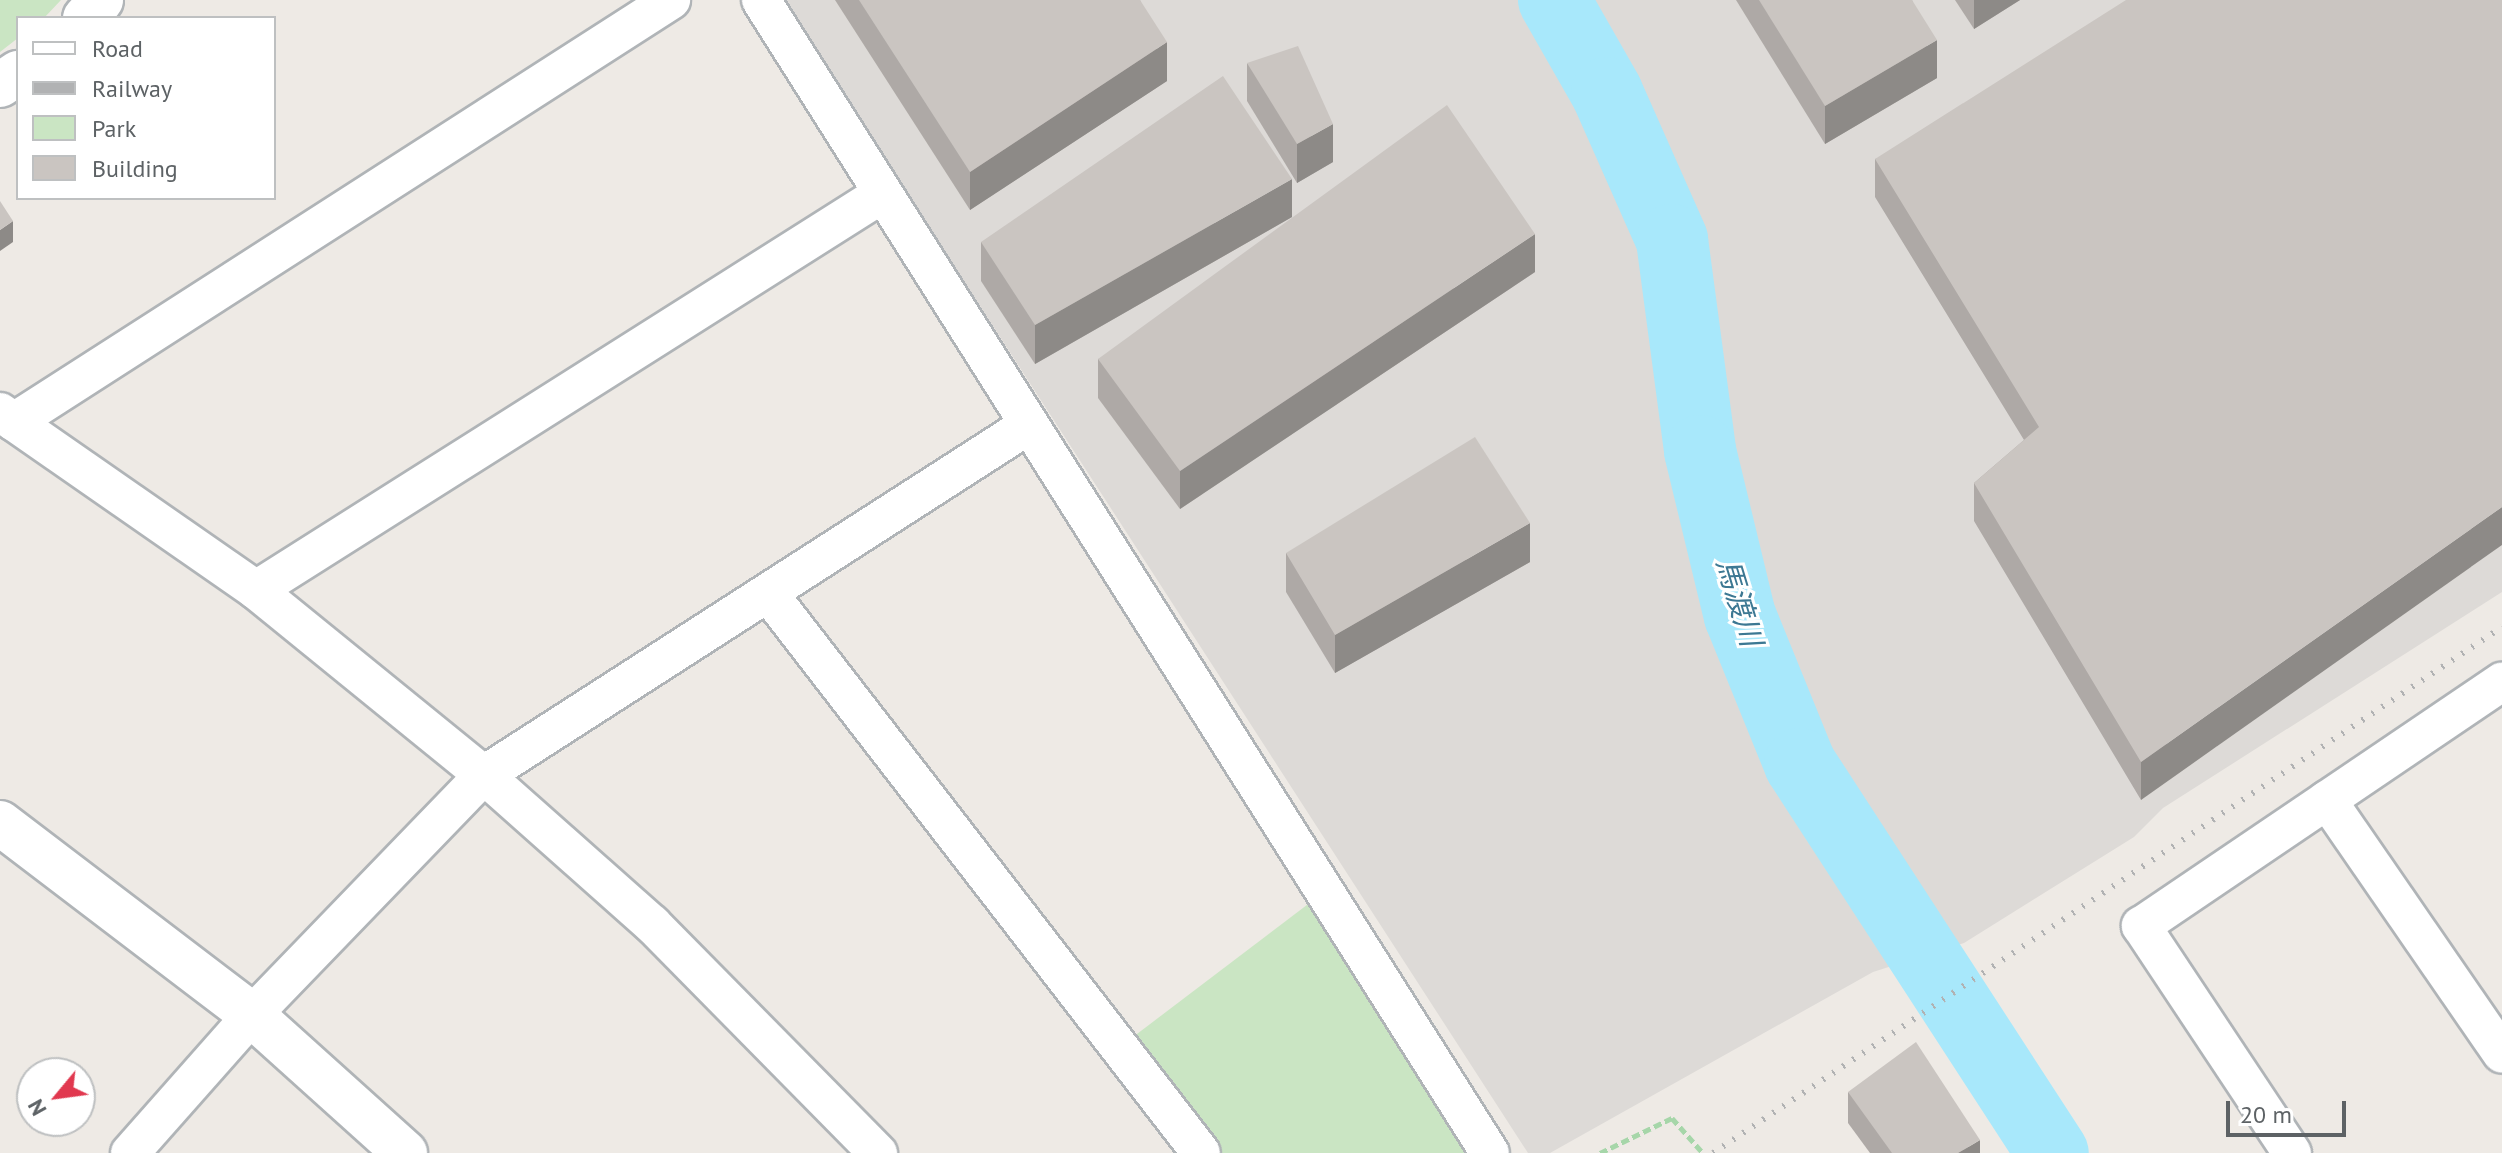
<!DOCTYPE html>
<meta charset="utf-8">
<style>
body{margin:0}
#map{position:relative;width:2502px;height:1153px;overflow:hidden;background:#eeeae5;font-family:"PT Sans","Noto Sans JP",sans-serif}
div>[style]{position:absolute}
.industrial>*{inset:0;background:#dddad7}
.green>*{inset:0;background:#cae5c3}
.river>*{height:72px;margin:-36px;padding:0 36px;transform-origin:36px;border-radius:36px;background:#a8e8fb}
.path>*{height:5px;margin-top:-2.5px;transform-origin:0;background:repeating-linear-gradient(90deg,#a6d6a9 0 8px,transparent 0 12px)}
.roads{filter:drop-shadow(2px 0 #b0b4b7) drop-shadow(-2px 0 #b0b4b7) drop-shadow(0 2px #b0b4b7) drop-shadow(0 -2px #b0b4b7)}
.street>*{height:38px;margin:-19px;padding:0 19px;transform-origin:19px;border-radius:19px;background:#fff}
.secondary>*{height:44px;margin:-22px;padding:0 22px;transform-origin:22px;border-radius:22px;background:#fff}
.rail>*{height:6px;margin-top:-3px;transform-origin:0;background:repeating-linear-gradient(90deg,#b1b2b3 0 2px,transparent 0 12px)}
.wall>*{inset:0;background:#aea9a6}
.shaded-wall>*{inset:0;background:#8d8a87}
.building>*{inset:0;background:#cac5c1}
span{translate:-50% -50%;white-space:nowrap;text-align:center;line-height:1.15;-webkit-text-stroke:6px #fff;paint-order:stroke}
.water-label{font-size:30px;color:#3c7893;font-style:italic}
.legend{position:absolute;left:16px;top:16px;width:260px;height:184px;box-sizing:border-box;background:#fff;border:2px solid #bec0c1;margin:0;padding:10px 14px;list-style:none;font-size:24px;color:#5d6265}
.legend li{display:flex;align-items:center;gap:16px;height:40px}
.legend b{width:40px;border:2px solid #bec0c1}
.north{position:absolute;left:16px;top:1057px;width:80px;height:80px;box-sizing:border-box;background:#fff;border:2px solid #bec0c1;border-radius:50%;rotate:241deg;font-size:22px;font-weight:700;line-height:32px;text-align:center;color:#5d6265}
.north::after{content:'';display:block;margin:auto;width:28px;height:36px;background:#e1384f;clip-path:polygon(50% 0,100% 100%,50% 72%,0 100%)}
.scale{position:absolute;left:2226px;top:1101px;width:120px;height:36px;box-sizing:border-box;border:4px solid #5d6265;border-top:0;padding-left:10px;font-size:24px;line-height:28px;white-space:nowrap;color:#5d6265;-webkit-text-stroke:6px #fff;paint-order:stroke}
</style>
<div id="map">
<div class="industrial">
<i style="clip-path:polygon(782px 0,2502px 0,2502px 592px,2163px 808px,2134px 837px,1964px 943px,1873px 972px,1550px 1153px,1528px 1153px)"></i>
</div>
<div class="green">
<i style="clip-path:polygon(0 0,61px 0,44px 18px,18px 18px,18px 38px,0 52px)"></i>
<i style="clip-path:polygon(1324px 892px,1490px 1153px,1218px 1153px,1133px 1037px)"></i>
</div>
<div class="river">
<i style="left:1554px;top:0;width:107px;rotate:60.3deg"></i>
<i style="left:1607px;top:93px;width:161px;rotate:66.1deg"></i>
<i style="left:1672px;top:240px;width:213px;rotate:82.4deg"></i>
<i style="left:1700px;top:451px;width:170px;rotate:76.4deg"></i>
<i style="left:1740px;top:616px;width:160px;rotate:67.9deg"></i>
<i style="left:1800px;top:764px;width:464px;rotate:57deg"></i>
</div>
<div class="path">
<i style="left:1600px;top:1153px;width:80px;rotate:-25.9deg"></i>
<i style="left:1672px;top:1118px;width:47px;rotate:48.5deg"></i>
</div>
<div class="roads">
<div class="street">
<i style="left:761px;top:0;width:1364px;rotate:57.7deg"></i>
<i style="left:0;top:412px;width:312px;rotate:34.8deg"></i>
<i style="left:256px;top:590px;width:294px;rotate:39.1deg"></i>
<i style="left:484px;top:775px;width:225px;rotate:41.6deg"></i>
<i style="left:652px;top:924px;width:322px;rotate:45.4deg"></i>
<i style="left:14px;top:422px;width:781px;rotate:-32.71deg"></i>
<i style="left:256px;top:590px;width:741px;rotate:-32.32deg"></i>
<i style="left:769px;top:594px;width:706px;rotate:52.3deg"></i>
<i style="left:2327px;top:800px;width:308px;rotate:55.4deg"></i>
<i style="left:130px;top:1153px;width:184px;rotate:-48.5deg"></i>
<i style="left:252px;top:1015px;width:334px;rotate:-46deg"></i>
<i style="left:484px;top:775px;width:645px;rotate:-32.73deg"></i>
<i style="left:2292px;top:1153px;width:273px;rotate:-123.6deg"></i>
<i style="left:2141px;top:926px;width:436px;rotate:-34.1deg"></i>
</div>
<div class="secondary">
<i style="left:85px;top:18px;width:24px;rotate:-48deg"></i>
<i style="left:0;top:85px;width:22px;rotate:-34deg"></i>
<i style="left:0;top:823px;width:317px;rotate:37.3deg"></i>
<i style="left:252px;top:1015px;width:206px;rotate:42deg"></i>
</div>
</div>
<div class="rail">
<i style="left:1713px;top:1153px;width:948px;rotate:-33.69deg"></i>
</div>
<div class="wall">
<i style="clip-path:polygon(835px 0,1140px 0,1167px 81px,970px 210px)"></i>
<i style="clip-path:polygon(1736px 0,1912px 0,1937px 78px,1825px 144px)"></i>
<i style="clip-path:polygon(1955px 0,2020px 0,1974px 29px)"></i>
<i style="clip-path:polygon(2502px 0,2141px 800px,1974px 521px,1974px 483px,2024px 440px,1875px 197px,1875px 159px)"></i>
<i style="clip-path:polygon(1247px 63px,1333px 162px,1297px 183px,1247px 101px)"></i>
<i style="clip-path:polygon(1292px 217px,1035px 364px,981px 281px,981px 242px)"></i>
<i style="clip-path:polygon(1535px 272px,1180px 509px,1098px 398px,1098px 359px)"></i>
<i style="clip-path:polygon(1286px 553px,1530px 562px,1335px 673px,1286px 592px)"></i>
<i style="clip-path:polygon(1848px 1092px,1980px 1153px,1870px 1153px,1848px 1123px)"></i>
</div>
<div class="shaded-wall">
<i style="clip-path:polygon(1974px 0,2020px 0,1974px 29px)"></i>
<i style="clip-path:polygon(1937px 40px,1937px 78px,1825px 144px,1825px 106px)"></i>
<i style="clip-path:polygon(1167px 42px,1167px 81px,970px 210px,970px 172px)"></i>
<i style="clip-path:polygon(1333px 124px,1333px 162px,1297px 183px,1297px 144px)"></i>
<i style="clip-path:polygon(1292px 179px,1292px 217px,1035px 364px,1035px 325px)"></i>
<i style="clip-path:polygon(13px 221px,13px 242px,0 251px,0 230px)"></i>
<i style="clip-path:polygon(1535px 234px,1535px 272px,1180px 509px,1180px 471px)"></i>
<i style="clip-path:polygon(2502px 507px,2502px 545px,2141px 800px,2141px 762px)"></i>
<i style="clip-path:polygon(1530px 523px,1530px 562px,1335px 673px,1335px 635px)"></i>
<i style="clip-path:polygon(1980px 1140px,1980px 1153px,1958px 1153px)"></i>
</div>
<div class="building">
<i style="clip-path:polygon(859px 0,1140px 0,1167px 42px,970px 172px)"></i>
<i style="clip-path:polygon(1759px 0,1912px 0,1937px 40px,1825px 106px)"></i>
<i style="clip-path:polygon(2126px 0,2502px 0,2502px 507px,2141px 762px,1974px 483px,2039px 427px,1875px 159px)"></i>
<i style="clip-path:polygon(1298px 46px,1333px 124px,1297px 144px,1247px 63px)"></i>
<i style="clip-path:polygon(1223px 76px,1292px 179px,1035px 325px,981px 242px)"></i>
<i style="clip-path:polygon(1447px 105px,1535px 234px,1180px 471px,1098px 359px)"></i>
<i style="clip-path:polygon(0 201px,13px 221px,0 230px)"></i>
<i style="clip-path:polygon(1475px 437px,1530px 523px,1335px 635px,1286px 553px)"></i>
<i style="clip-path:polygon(1916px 1042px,1980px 1140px,1958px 1153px,1892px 1153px,1848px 1092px)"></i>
</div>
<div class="water-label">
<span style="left:1740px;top:602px;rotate:73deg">馬渡川</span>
</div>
<ul class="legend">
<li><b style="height:10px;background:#fff"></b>Road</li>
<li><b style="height:10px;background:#b1b2b3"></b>Railway</li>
<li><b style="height:22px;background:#cae5c3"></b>Park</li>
<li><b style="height:22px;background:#cac5c1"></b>Building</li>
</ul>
<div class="north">N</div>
<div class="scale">20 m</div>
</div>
